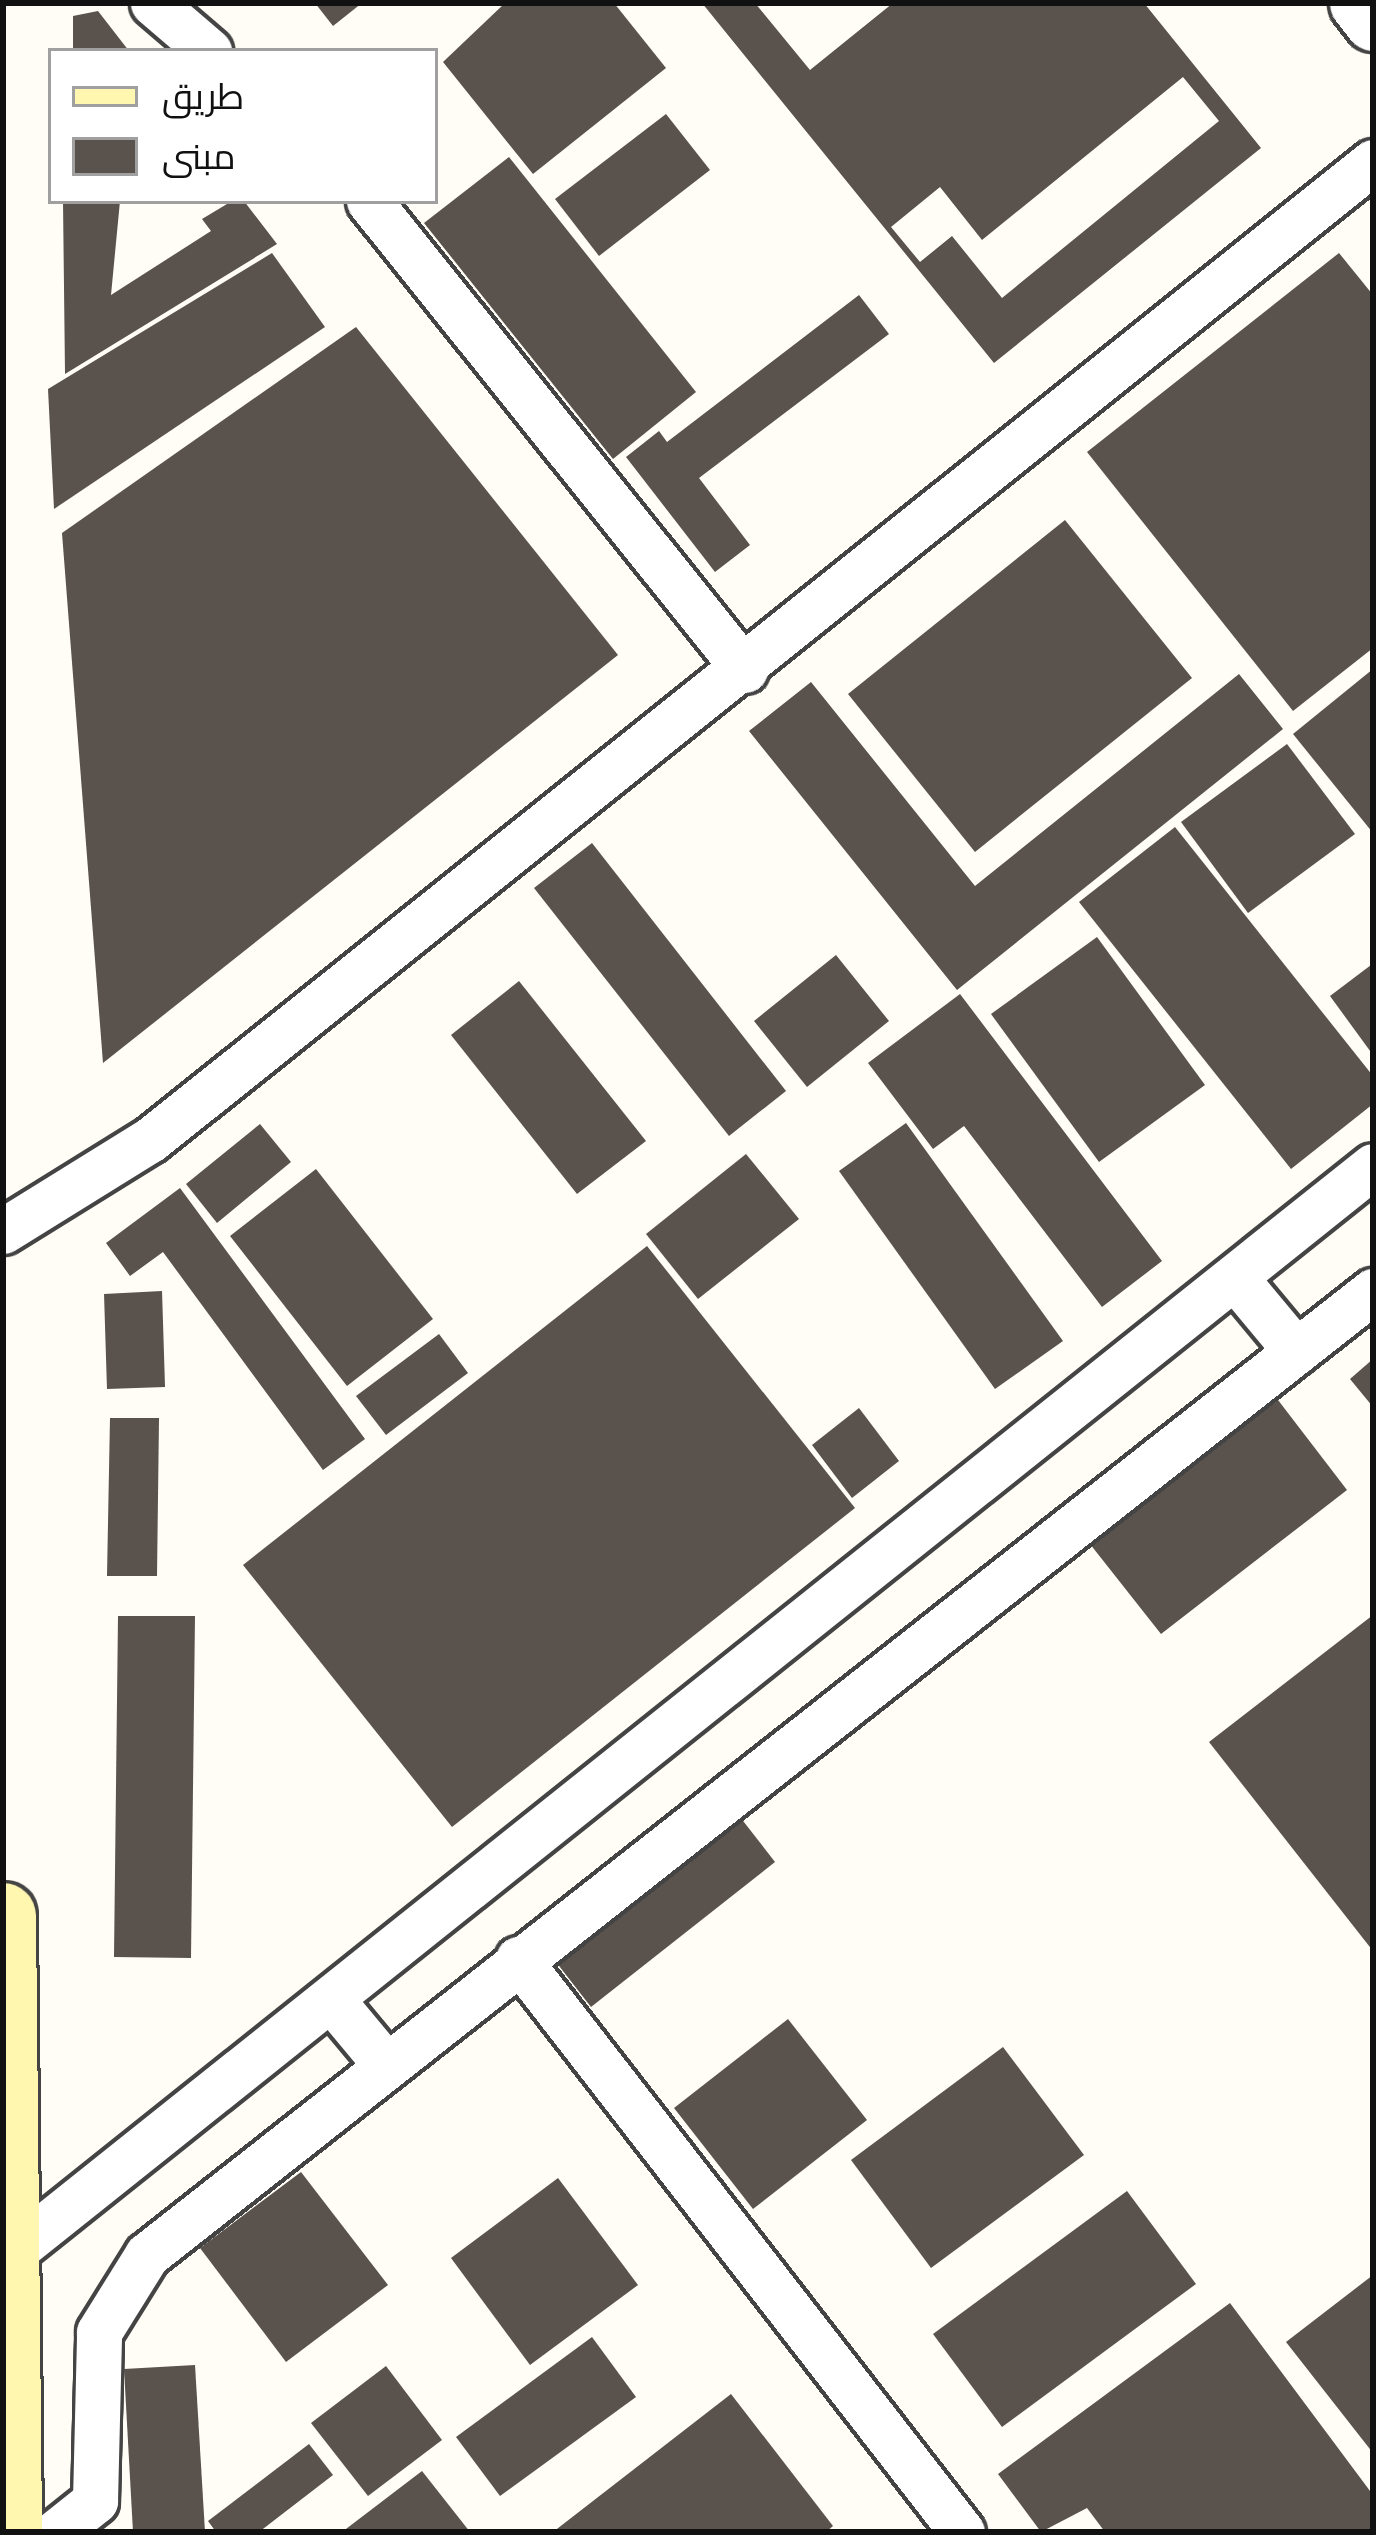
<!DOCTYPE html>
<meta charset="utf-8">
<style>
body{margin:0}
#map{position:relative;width:1376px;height:2535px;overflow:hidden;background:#fffdf5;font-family:"Playfair Display",Cairo,serif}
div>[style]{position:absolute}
.building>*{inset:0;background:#5a524d}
.roads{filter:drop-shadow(3px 0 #444) drop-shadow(-3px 0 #444) drop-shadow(0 3px #444) drop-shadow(0 -3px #444)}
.minor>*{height:45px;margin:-22.5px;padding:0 22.5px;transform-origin:22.5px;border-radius:22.5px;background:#fff}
.tertiary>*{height:57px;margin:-28.5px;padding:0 28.5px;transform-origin:28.5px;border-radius:28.5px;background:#fff}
.secondary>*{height:66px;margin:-33px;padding:0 33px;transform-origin:33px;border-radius:33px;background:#fff6b0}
span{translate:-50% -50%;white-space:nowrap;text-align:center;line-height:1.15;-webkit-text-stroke:12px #fff;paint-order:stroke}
.frame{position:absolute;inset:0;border:6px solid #111;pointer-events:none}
.legend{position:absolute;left:48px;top:48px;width:390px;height:156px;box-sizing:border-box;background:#fff;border:3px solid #a0a0a0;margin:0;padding:15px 21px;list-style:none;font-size:36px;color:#111}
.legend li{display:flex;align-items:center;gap:24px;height:60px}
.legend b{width:60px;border:3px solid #a0a0a0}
</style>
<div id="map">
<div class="building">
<i style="clip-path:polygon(315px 3px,362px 3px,333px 26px)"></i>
<i style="clip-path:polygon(505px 3px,614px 3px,666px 68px,533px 174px,443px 62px)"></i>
<i style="clip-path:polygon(evenodd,702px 3px,755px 3px,810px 70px,893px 3px,1144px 3px,1261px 148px,994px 363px,702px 3px,1183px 77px,1219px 121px,1002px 298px,952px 236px,920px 262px,891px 227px,940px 187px,982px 240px,1183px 77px)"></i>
<i style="clip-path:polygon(98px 11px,129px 51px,73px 51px,73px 16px)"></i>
<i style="clip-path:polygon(666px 114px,710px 170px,599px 256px,555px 199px)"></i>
<i style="clip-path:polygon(509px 157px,696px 392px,613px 459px,424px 223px)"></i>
<i style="clip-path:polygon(63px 201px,120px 201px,111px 295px,211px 231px,202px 219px,232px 201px,244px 201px,277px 244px,65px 374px)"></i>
<i style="clip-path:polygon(272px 253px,325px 327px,54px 509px,48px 389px)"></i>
<i style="clip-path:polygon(1339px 253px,1373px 295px,1373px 648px,1293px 711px,1087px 452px)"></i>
<i style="clip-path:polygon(859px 295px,889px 334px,699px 478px,750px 545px,715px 572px,626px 457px,659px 431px,667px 442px)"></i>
<i style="clip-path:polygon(356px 327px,618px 655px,103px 1063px,62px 533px)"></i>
<i style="clip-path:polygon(1065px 520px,1192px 678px,975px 852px,848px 694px)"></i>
<i style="clip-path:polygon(1373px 669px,1373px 833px,1293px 734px)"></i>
<i style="clip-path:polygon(1239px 674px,1283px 729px,957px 990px,749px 731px,811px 682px,975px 886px)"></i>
<i style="clip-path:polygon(1287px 744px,1355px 834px,1248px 913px,1181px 822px)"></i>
<i style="clip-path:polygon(1175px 827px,1373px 1076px,1373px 1104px,1291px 1169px,1079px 902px)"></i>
<i style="clip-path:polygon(592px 843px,786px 1091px,729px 1136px,534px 888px)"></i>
<i style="clip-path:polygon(1097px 937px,1205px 1085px,1099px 1162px,991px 1014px)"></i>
<i style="clip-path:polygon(836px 955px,889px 1021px,807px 1087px,754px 1021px)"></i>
<i style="clip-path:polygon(1371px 965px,1373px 968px,1373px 1055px,1330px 996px)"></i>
<i style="clip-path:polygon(519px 981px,646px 1141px,577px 1194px,451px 1035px)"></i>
<i style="clip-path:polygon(960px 994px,1162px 1261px,1102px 1307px,964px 1126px,933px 1149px,868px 1063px)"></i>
<i style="clip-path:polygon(906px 1123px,1063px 1341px,995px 1389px,839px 1171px)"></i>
<i style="clip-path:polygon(260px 1124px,291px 1162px,217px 1223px,186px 1184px)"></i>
<i style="clip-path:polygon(746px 1154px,799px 1219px,698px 1299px,646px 1234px)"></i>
<i style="clip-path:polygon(316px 1169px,433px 1319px,347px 1386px,230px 1236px)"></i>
<i style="clip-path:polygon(180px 1188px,365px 1439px,323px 1470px,163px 1252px,130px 1276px,106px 1243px)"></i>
<i style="clip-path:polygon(647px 1246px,855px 1508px,452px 1827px,243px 1565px)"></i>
<i style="clip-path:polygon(162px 1291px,165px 1387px,107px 1389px,104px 1294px)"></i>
<i style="clip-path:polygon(439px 1334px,468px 1373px,386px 1435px,356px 1396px)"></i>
<i style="clip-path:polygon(1373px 1359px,1373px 1407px,1350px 1379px)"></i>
<i style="clip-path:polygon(1278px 1400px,1347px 1490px,1161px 1634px,1090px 1544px)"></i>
<i style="clip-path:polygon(859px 1408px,899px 1461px,852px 1498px,812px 1445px)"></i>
<i style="clip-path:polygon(110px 1418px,159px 1418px,157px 1576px,107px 1576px)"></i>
<i style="clip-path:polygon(1373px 1615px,1373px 1951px,1209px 1742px)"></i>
<i style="clip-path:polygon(118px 1616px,195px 1616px,191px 1958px,114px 1957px)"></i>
<i style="clip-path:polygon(740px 1817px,775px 1862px,591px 2007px,556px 1962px)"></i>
<i style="clip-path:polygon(788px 2019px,867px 2120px,753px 2209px,674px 2108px)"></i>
<i style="clip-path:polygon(1003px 2047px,1084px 2155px,931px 2268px,851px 2160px)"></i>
<i style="clip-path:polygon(301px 2172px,388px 2285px,286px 2362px,200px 2248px)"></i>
<i style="clip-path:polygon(558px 2178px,638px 2285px,530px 2365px,451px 2258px)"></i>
<i style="clip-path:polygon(1127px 2191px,1196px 2284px,1002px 2427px,933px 2334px)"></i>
<i style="clip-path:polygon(1373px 2275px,1373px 2453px,1286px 2342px)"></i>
<i style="clip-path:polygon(1230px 2303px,1373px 2495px,1373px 2532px,1105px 2532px,1087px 2508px,1041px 2532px,998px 2474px)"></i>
<i style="clip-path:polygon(592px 2337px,636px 2397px,500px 2496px,456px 2437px)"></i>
<i style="clip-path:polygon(195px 2365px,205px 2532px,133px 2532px,124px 2369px)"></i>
<i style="clip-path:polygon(386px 2366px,442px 2440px,368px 2496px,311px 2423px)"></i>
<i style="clip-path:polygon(731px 2394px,833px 2526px,826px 2532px,553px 2532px)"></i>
<i style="clip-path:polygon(309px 2444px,333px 2475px,259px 2532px,216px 2532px,208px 2521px)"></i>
<i style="clip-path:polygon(422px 2471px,470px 2532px,342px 2532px)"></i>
</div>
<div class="roads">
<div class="minor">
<i style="left:153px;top:3px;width:74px;rotate:40.6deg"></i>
<i style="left:369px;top:201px;width:601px;rotate:51.28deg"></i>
<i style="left:3px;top:1231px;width:173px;rotate:-31.8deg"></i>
<i style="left:150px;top:1140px;width:1566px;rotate:-38.65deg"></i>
<i style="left:1236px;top:1279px;width:94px;rotate:50.2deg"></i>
<i style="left:518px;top:1959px;width:725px;rotate:52.23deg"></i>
<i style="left:331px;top:1999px;width:86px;rotate:50.2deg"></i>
<i style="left:5px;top:2258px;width:1750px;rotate:-38.6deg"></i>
<i style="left:56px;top:2532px;width:50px;rotate:-38.5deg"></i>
<i style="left:95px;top:2501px;width:169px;rotate:-88.6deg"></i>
<i style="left:99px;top:2332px;width:91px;rotate:-58.1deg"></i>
<i style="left:147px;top:2255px;width:1560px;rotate:-38.18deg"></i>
</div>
<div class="tertiary">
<i style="left:1358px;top:3px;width:24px;rotate:52deg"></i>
</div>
<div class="secondary">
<i style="left:3px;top:1916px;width:616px;rotate:89.44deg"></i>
</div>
</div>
<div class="frame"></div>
<ul class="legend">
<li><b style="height:15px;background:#fff6b0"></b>طريق</li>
<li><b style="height:33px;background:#5a524d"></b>مبنى</li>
</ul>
</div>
